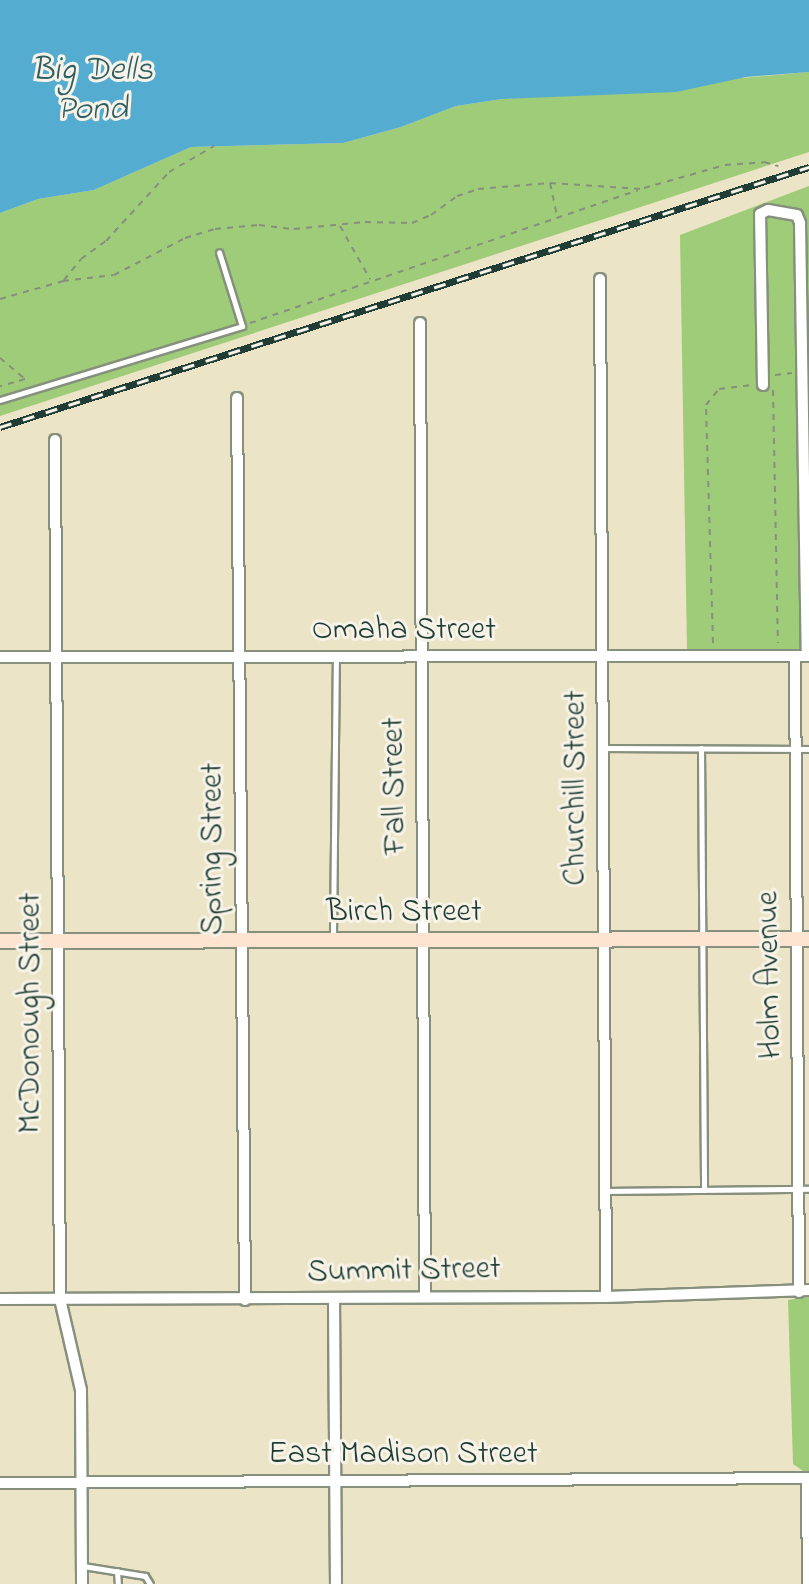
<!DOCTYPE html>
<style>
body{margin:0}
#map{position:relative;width:809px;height:1584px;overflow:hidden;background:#ece4c6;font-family:"Indie Flower",sans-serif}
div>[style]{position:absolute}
.green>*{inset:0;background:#9fcc79}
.water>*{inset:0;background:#54acd1}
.path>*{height:2px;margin-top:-1px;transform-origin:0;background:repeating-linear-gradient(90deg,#86907d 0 6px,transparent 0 12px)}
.roads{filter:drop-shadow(2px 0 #86907d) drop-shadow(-2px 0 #86907d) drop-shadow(0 2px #86907d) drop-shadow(0 -2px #86907d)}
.service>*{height:5px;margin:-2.5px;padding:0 2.5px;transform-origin:2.5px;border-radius:2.5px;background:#fff}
.minor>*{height:10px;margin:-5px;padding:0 5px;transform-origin:5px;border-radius:5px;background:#fff}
.secondary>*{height:14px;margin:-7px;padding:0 7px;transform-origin:7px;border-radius:7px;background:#fde4d1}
.rail>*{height:7px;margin-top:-3.5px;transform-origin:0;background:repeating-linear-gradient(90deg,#f7f3e8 0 12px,#1f3d34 0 24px);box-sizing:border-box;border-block:2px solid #1f3d34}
span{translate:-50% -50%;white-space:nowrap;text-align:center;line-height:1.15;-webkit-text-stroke:6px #f7f3e8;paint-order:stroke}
.street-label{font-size:32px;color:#1f3d34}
.water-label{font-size:34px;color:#2f5e63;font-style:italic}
</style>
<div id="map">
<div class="green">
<i style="clip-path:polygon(809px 72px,809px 152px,0 416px,0 213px,38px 199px,94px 190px,191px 147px,343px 143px,401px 127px,456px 106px,502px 99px)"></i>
<i style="clip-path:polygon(809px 186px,809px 649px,687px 649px,680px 235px)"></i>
<i style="clip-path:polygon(809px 1297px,809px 1475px,793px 1464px,788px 1300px)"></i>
</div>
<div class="water">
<i style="clip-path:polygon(0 0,809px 0,809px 72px,746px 77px,676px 92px,502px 99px,456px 106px,401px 127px,343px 143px,191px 147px,94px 190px,38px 199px,0 213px)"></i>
</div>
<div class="path">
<i style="left:550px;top:183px;width:33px;rotate:78deg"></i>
<i style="left:644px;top:188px;width:84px;rotate:-15.9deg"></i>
<i style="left:725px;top:165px;width:39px;rotate:-4deg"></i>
<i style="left:764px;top:162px;width:15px;rotate:16deg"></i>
<i style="left:340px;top:226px;width:61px;rotate:60.5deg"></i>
<i style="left:64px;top:280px;width:27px;rotate:-51deg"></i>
<i style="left:81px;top:259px;width:31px;rotate:-36deg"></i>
<i style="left:106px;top:241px;width:93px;rotate:-47.6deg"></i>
<i style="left:169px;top:172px;width:52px;rotate:-30deg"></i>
<i style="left:0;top:299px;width:66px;rotate:-15.9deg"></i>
<i style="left:63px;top:281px;width:51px;rotate:-6.7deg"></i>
<i style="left:114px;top:275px;width:80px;rotate:-27.5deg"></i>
<i style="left:185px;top:238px;width:31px;rotate:-17deg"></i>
<i style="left:215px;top:229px;width:44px;rotate:-5.2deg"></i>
<i style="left:259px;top:225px;width:35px;rotate:7deg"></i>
<i style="left:294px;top:229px;width:71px;rotate:-5.6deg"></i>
<i style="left:365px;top:222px;width:47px;rotate:1.2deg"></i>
<i style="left:412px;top:223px;width:21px;rotate:-23deg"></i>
<i style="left:431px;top:215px;width:32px;rotate:-36deg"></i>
<i style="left:457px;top:196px;width:22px;rotate:-18deg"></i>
<i style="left:478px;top:189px;width:72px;rotate:-4.8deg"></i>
<i style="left:550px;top:183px;width:92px;rotate:3.7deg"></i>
<i style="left:250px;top:323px;width:410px;rotate:-18.9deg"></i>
<i style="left:0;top:358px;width:33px;rotate:40deg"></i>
<i style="left:25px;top:379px;width:26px;rotate:164deg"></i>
<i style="left:775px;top:375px;width:17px;rotate:-7deg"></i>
<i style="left:773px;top:390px;width:253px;rotate:88.9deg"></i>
<i style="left:713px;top:643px;width:238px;rotate:-91.7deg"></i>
<i style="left:706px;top:405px;width:21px;rotate:-51deg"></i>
<i style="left:719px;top:389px;width:33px;rotate:-7deg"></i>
</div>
<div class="roads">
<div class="service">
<i style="left:0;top:400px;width:253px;rotate:-17deg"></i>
<i style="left:242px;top:326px;width:77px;rotate:-107.3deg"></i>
<i style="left:604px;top:748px;width:205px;rotate:0.3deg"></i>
<i style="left:701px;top:748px;width:442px;rotate:89.6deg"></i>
<i style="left:333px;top:936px;width:278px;rotate:-89.4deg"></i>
<i style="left:606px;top:1191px;width:203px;rotate:-0.6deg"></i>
<i style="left:83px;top:1566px;width:63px;rotate:9.2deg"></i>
<i style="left:145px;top:1576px;width:9px;rotate:58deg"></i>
<i style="left:117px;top:1571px;width:13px;rotate:86deg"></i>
</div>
<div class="minor">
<i style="left:600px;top:279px;width:1018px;rotate:89.66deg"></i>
<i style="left:420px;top:323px;width:974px;rotate:89.71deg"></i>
<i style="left:763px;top:385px;width:171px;rotate:-91deg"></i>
<i style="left:760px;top:214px;width:9px;rotate:-27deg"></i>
<i style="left:768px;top:210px;width:29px;rotate:10deg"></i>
<i style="left:797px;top:215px;width:9px;rotate:69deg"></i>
<i style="left:800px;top:223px;width:433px;rotate:89.1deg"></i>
<i style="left:237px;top:398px;width:902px;rotate:89.49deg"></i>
<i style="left:55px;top:440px;width:859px;rotate:89.67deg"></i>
<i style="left:60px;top:1299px;width:93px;rotate:77deg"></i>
<i style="left:81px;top:1390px;width:194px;rotate:89.7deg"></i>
<i style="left:795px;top:656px;width:636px;rotate:89.64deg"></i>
<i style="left:0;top:657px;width:809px;rotate:-0.07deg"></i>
<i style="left:0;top:1299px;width:606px;rotate:-0.19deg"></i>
<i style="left:606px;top:1297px;width:203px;rotate:-2deg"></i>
<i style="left:334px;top:1299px;width:285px;rotate:89.6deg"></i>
<i style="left:0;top:1483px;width:807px;rotate:-0.35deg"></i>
<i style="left:807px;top:1478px;width:106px;rotate:89.5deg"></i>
</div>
<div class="secondary">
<i style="left:0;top:941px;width:809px;rotate:-0.14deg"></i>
</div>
</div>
<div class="rail">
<i style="left:0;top:427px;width:850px;rotate:-17.82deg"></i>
</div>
<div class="street-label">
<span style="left:404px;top:631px">Omaha Street</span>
<span style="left:396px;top:786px;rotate:-91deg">Fall Street</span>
<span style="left:577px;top:788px;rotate:-90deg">Churchill Street</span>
<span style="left:214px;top:849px;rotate:-90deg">Spring Street</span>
<span style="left:404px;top:913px">Birch Street</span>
<span style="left:771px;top:975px;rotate:-91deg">Holm Avenue</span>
<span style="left:32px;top:1013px;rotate:-90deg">McDonough Street</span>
<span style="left:404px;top:1272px;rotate:-1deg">Summit Street</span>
<span style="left:403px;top:1455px">East Madison Street</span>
</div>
<div class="water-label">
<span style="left:92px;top:91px">Big Dells<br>Pond</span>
</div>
</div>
